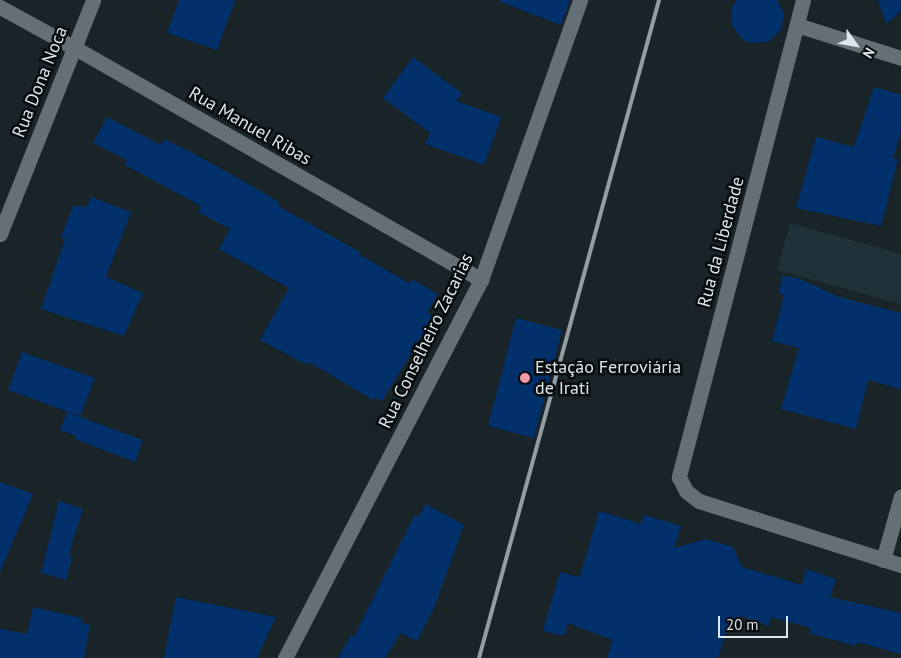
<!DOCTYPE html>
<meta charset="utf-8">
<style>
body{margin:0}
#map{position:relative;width:901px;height:658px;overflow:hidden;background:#192429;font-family:"PT Sans",sans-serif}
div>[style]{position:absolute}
.built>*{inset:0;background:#1f3139}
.building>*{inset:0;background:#02306a}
.minor>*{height:15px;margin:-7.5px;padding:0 7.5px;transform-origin:7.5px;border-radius:7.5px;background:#647076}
.tertiary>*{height:15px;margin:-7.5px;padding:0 7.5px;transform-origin:7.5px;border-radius:7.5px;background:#647076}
.rail>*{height:4px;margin:-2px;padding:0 2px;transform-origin:2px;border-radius:2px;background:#949da1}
.dots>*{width:14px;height:14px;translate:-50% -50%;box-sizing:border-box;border:2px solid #080c0e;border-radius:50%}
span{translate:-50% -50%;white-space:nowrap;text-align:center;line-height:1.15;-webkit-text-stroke:5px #080c0e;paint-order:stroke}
.street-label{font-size:18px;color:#dfe6ea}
.poi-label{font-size:18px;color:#dfe6ea}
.left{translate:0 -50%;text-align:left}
.north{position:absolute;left:831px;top:20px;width:50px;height:50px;-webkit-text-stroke:4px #080c0e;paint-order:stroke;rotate:122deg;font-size:14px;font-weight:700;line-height:20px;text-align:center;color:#dfe6ea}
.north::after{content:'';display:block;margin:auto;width:18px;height:22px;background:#dfe6ea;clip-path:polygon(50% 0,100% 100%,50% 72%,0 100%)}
.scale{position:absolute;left:718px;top:616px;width:70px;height:22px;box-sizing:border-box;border:2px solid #dfe6ea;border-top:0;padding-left:6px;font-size:15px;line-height:18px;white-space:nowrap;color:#dfe6ea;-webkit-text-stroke:4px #080c0e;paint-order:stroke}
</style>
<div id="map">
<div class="built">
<i style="clip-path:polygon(790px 223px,901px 254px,901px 304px,777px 270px)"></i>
</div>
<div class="building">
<i style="clip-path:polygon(179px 0,235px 0,217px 50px,167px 33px)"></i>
<i style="clip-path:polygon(501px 0,570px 0,561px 25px,500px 2px)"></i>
<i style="clip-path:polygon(737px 0,777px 0,784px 13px,781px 30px,768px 42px,750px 43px,742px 39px,731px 24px,732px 7px)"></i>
<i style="clip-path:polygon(878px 0,901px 0,901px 11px,886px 24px)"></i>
<i style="clip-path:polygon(413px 57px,462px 93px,456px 101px,501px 117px,484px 165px,425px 144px,430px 133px,383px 98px)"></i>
<i style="clip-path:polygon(874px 87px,901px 95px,901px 132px,893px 158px,898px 159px,881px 226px,796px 208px,816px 137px,854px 147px)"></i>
<i style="clip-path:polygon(107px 117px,161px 145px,164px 139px,189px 151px,247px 183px,280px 203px,278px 206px,360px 252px,359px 254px,410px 284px,412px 279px,438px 294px,427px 313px,438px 318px,425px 340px,421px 337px,382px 401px,375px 397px,373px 400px,309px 362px,307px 365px,260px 340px,289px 288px,219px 249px,230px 229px,198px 212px,201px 206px,125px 165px,127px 160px,93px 143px)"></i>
<i style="clip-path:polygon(91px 197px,131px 212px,106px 277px,143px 293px,124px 336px,41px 309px,65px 239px,61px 237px,73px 206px,87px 207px)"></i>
<i style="clip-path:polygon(782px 276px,798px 278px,839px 297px,901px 313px,901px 389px,868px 380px,856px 429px,781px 409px,799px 348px,772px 341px,784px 295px,779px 294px)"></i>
<i style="clip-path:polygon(516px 318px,562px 330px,534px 438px,488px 426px)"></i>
<i style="clip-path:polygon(22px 352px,95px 378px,80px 416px,8px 390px)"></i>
<i style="clip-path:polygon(67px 412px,143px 440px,135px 462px,75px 439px,76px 436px,60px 430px)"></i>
<i style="clip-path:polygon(0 482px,33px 494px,0 572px)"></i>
<i style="clip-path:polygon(59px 501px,83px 509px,68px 556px,72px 557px,66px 580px,41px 573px)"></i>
<i style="clip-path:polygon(426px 504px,464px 525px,434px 608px,417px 641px,400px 633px,386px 658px,338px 658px,351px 635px,354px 637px,414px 516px,418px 517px)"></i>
<i style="clip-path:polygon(599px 511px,641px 524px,644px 515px,681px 526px,674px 548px,706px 539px,733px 547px,742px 567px,802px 585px,806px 569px,836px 579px,830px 597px,901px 613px,901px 654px,857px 642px,856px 646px,809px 633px,811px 628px,771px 617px,769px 626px,740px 616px,738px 621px,730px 618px,718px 658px,607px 658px,612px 640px,568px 623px,564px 636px,543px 631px,560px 572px,580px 577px)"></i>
<i style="clip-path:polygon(176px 597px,276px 617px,257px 658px,164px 658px)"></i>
<i style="clip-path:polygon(33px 607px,82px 618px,81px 623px,90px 624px,84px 658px,0 658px,0 629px,27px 634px)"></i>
</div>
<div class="minor">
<i style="left:803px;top:0;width:493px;rotate:104.6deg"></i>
<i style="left:679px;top:477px;width:16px;rotate:63deg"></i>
<i style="left:686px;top:491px;width:16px;rotate:38deg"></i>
<i style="left:699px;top:501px;width:212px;rotate:17.6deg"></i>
<i style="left:0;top:7px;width:85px;rotate:28.7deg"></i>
<i style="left:75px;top:48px;width:468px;rotate:29.7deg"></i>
<i style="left:797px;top:25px;width:109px;rotate:17.6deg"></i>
<i style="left:883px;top:560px;width:66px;rotate:-74.3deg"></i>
<i style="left:285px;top:658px;width:426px;rotate:-62.6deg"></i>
<i style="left:481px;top:280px;width:297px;rotate:-70.5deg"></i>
</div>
<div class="tertiary">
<i style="left:0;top:234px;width:252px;rotate:-68.3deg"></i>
</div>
<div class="rail">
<i style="left:479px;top:658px;width:682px;rotate:-74.7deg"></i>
</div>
<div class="dots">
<i style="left:525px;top:378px;background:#f39aab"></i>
</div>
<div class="street-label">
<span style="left:40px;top:82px;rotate:-68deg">Rua Dona Noca</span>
<span style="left:250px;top:126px;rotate:30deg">Rua Manuel Ribas</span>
<span style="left:721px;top:242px;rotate:-75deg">Rua da Liberdade</span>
<span style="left:426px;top:341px;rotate:-64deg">Rua Conselheiro Zacarias</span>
</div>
<div class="poi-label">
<span class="left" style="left:535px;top:378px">Estação Ferroviária<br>de Irati</span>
</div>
<div class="north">N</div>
<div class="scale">20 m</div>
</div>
